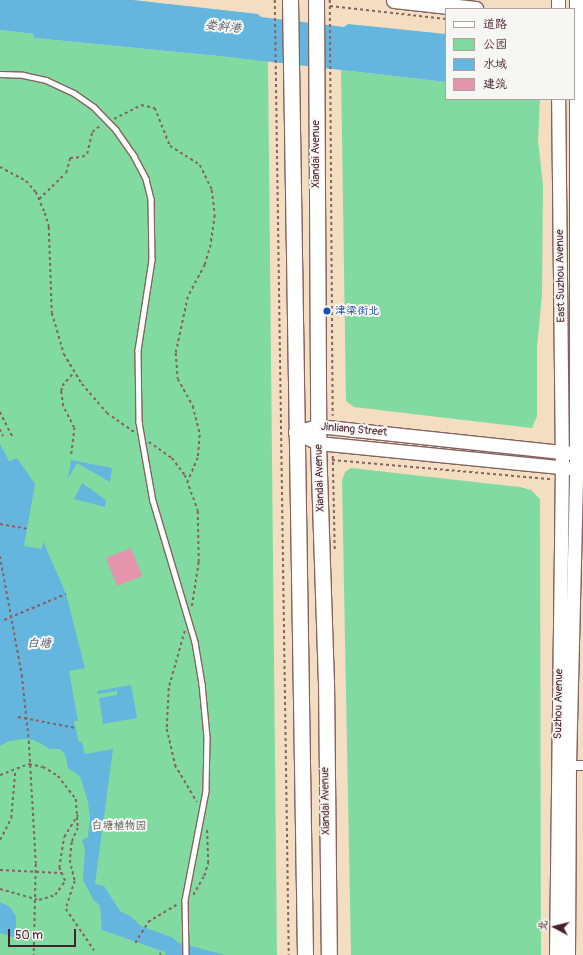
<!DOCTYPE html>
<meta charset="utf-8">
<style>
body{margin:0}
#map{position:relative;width:583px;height:955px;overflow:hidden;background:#f3dec2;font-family:Pangolin,"LXGW WenKai TC",sans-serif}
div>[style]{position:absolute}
.green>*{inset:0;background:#81daa0}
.water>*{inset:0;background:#64b6df}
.building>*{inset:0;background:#e494ad}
.path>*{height:1.5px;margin-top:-0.75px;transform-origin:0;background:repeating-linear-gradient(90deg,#856260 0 3px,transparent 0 6px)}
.roads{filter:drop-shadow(1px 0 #856260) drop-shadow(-1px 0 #856260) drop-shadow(0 1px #856260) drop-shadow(0 -1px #856260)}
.lane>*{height:4.5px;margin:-2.25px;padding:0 2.25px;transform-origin:2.25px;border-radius:2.25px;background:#fff}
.street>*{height:9px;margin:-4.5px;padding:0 4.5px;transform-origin:4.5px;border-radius:4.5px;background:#fff}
.secondary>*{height:13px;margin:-6.5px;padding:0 6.5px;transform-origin:6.5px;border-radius:6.5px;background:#fff}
.primary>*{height:15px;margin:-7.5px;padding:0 7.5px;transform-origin:7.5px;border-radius:7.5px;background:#fff}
.dots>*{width:11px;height:11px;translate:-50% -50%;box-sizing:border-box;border:2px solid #f6f6f2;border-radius:50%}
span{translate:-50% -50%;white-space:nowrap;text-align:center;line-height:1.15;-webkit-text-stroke:4px #f6f6f2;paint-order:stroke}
.street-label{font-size:11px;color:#4a1f2b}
.transit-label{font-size:11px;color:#164399}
.left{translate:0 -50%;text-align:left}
.park-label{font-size:11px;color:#5a574e}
.water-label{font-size:12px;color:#53546a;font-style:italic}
.legend{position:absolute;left:445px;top:8px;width:130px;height:92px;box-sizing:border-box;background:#f6f6f2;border:1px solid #b1a0a2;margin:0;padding:5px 7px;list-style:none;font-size:12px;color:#4a1f2b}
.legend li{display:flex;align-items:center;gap:8px;height:20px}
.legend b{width:20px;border:1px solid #b1a0a2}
.north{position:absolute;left:535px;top:907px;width:40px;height:40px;-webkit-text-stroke:3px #f6f6f2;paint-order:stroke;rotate:277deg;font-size:11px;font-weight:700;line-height:16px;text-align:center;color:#4a1f2b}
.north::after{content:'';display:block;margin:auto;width:14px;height:18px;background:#4a1f2b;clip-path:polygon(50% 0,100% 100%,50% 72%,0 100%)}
.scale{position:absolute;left:8px;top:929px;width:68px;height:18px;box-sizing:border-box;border:2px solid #4a1f2b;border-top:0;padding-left:5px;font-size:12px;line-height:14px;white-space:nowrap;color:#4a1f2b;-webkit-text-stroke:3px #f6f6f2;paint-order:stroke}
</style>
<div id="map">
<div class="green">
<i style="clip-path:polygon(0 30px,35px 34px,34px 38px,268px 61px,277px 955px,0 955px)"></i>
<i style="clip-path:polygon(341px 70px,446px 82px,446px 99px,540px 99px,538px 140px,543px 186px,542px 294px,537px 348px,537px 416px,532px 428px,354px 407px,346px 401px)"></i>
<i style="clip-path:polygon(351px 468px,520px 487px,531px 490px,540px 499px,541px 955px,351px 955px,342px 481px,345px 472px)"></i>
</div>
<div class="water">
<i style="clip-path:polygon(0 0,133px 0,258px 14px,261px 17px,344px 27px,348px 24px,446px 34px,446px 82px,228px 57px,34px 38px,34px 34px,0 30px)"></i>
<i style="clip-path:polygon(0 444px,9px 461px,17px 458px,35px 484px,24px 546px,42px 549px,43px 541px,66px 594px,85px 668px,69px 671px,78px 721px,74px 721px,79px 742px,82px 742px,85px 754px,113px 749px,95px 884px,104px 886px,120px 911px,130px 916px,141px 926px,171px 937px,179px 943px,225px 955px,165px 955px,165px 952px,102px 930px,100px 906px,93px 899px,83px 880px,85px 849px,82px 840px,88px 837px,90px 819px,88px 802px,80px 776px,68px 768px,65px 754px,60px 749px,50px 749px,34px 740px,24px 739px,9px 741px,0 746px)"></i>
<i style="clip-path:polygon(71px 460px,112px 468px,110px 482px,77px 463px,68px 479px)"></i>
<i style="clip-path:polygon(82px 483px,106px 500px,105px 507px,74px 499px)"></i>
<i style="clip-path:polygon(131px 685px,137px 718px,103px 724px,99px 698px,117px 695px,117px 691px,98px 694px,97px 691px)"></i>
<i style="clip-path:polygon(0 902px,10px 907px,16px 916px,16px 938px,0 933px)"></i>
</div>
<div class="building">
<i style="clip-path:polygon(131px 548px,142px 576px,117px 586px,106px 558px)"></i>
</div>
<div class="path">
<i style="left:275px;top:0;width:955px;rotate:89.16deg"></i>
<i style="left:330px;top:0;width:416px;rotate:89.6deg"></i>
<i style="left:330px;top:6px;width:117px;rotate:6.4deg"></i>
<i style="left:114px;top:119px;width:30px;rotate:-27deg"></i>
<i style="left:141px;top:105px;width:14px;rotate:12deg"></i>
<i style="left:155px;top:108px;width:41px;rotate:68.5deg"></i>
<i style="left:170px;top:146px;width:36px;rotate:32deg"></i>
<i style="left:200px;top:165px;width:28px;rotate:64deg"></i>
<i style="left:212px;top:190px;width:25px;rotate:83deg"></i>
<i style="left:215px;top:215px;width:30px;rotate:98deg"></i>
<i style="left:211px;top:245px;width:21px;rotate:107deg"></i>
<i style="left:205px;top:265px;width:36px;rotate:118deg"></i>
<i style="left:188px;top:297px;width:57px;rotate:102.1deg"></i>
<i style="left:176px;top:353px;width:26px;rotate:86deg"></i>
<i style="left:178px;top:379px;width:31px;rotate:61deg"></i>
<i style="left:193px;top:406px;width:30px;rotate:76deg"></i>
<i style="left:200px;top:435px;width:23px;rotate:95deg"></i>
<i style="left:198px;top:458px;width:25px;rotate:113deg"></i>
<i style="left:0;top:167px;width:30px;rotate:28deg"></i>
<i style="left:26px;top:181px;width:15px;rotate:48deg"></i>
<i style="left:36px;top:192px;width:23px;rotate:67deg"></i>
<i style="left:45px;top:213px;width:15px;rotate:74deg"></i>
<i style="left:49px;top:227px;width:86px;rotate:88deg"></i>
<i style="left:52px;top:313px;width:43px;rotate:73.7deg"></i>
<i style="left:64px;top:354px;width:35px;rotate:59deg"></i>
<i style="left:82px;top:384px;width:38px;rotate:49deg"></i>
<i style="left:107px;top:413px;width:33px;rotate:35deg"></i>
<i style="left:39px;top:199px;width:37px;rotate:-44deg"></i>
<i style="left:66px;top:173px;width:16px;rotate:-75deg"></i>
<i style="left:70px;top:158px;width:12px;rotate:-5deg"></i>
<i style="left:82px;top:157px;width:6px;rotate:-31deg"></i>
<i style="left:87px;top:154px;width:23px;rotate:-77deg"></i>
<i style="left:92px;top:132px;width:11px;rotate:-38deg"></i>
<i style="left:0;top:412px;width:29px;rotate:63deg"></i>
<i style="left:0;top:429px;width:8px;rotate:67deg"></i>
<i style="left:149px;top:442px;width:28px;rotate:35deg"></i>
<i style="left:172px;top:458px;width:21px;rotate:53deg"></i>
<i style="left:185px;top:475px;width:38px;rotate:70deg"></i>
<i style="left:198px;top:511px;width:51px;rotate:88.9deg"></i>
<i style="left:199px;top:562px;width:46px;rotate:98.8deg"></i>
<i style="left:71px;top:454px;width:26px;rotate:-83deg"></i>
<i style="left:74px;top:428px;width:25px;rotate:-117deg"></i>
<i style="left:63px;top:406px;width:15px;rotate:-98deg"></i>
<i style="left:61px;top:391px;width:5px;rotate:-79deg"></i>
<i style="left:62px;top:386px;width:18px;rotate:-49deg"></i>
<i style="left:333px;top:456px;width:94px;rotate:88.8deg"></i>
<i style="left:332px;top:460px;width:220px;rotate:5deg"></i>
<i style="left:0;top:524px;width:27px;rotate:10deg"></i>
<i style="left:0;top:556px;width:121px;rotate:79.5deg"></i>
<i style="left:22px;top:675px;width:66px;rotate:83.9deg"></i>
<i style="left:29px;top:741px;width:123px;rotate:86.7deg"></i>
<i style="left:36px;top:864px;width:91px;rotate:91.3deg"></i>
<i style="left:4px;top:620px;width:67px;rotate:-22.8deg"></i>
<i style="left:185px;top:631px;width:59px;rotate:105.7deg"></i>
<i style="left:169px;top:688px;width:41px;rotate:92.8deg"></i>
<i style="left:167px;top:729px;width:37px;rotate:77deg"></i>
<i style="left:175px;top:765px;width:43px;rotate:59.3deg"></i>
<i style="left:18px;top:717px;width:59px;rotate:10.7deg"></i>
<i style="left:0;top:775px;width:31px;rotate:-21deg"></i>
<i style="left:29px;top:764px;width:14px;rotate:12deg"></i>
<i style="left:43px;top:767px;width:17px;rotate:31deg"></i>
<i style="left:58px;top:776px;width:29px;rotate:52deg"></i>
<i style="left:76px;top:799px;width:29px;rotate:86deg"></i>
<i style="left:78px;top:828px;width:15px;rotate:113deg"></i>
<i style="left:72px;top:842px;width:18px;rotate:96deg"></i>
<i style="left:70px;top:860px;width:22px;rotate:77deg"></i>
<i style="left:75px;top:881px;width:29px;rotate:108deg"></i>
<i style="left:66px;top:909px;width:50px;rotate:55.7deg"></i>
<i style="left:0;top:840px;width:25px;rotate:-63deg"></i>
<i style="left:11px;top:818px;width:47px;rotate:-85.1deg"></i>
<i style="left:0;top:870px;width:61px;rotate:2.8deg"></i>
<i style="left:0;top:889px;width:41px;rotate:15.8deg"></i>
<i style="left:39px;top:900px;width:17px;rotate:-17deg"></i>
<i style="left:55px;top:895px;width:17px;rotate:-54deg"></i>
<i style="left:65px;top:881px;width:14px;rotate:-115deg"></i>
<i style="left:59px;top:868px;width:31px;rotate:-81deg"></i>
<i style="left:64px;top:837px;width:26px;rotate:-58deg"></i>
<i style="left:193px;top:895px;width:22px;rotate:-60deg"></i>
<i style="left:204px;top:876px;width:14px;rotate:-73deg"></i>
<i style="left:208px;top:863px;width:35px;rotate:-92deg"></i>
<i style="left:135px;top:943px;width:25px;rotate:-58deg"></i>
<i style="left:148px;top:922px;width:35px;rotate:-31deg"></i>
<i style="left:160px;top:955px;width:2px;rotate:-90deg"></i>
</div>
<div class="roads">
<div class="lane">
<i style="left:0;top:74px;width:23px;rotate:2deg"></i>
<i style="left:23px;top:75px;width:24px;rotate:12deg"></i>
<i style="left:46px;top:80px;width:31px;rotate:25deg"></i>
<i style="left:74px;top:93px;width:24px;rotate:35deg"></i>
<i style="left:94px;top:107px;width:32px;rotate:46deg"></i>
<i style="left:116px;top:130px;width:32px;rotate:55deg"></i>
<i style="left:134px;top:156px;width:26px;rotate:62deg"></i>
<i style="left:146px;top:179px;width:21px;rotate:76deg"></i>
<i style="left:151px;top:199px;width:61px;rotate:89.1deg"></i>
<i style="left:152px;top:260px;width:91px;rotate:98.8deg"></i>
<i style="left:138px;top:350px;width:72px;rotate:89.2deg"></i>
<i style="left:139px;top:422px;width:80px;rotate:80deg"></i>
<i style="left:153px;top:501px;width:147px;rotate:73.4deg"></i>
<i style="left:195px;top:642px;width:43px;rotate:80.5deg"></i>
<i style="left:202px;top:684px;width:53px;rotate:84.6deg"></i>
<i style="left:207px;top:737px;width:54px;rotate:91.1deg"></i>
<i style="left:206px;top:791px;width:111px;rotate:100.9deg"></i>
<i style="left:185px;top:900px;width:55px;rotate:89deg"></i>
</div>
<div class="street">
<i style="left:564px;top:765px;width:19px"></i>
</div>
<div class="secondary">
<i style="left:558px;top:9px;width:9px;rotate:-90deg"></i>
<i style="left:295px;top:432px;width:25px;rotate:26deg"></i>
<i style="left:318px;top:443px;width:253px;rotate:5.7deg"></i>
<i style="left:295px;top:432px;width:24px;rotate:-15deg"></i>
<i style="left:318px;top:426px;width:252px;rotate:6.1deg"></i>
<i style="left:556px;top:955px;width:487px;rotate:-89.3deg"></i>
<i style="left:562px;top:468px;width:369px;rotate:-90.6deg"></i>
<i style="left:568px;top:955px;width:190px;rotate:-89.7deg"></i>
<i style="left:569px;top:765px;width:297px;rotate:-88.6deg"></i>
<i style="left:576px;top:468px;width:468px;rotate:-90deg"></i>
</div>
<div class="primary">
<i style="left:290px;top:0;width:955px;rotate:89.1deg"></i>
<i style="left:316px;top:0;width:443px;rotate:89.7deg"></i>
<i style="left:318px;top:443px;width:238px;rotate:88.1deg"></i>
<i style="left:326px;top:681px;width:274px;rotate:89.4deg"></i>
<i style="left:394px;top:0;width:82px;rotate:6.3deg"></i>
<i style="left:574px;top:20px;width:9px;rotate:6deg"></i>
</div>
</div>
<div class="dots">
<i style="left:327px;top:311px;background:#1a4fb4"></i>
</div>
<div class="street-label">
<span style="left:316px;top:154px;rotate:-90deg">Xiandai Avenue</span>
<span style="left:561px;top:276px;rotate:-91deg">East Suzhou Avenue</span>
<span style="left:354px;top:430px;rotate:5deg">Jinliang Street</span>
<span style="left:320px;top:478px;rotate:-92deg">Xiandai Avenue</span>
<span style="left:559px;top:704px;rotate:-89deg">Suzhou Avenue</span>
<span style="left:326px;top:801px;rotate:-91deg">Xiandai Avenue</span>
</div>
<div class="transit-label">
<span class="left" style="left:335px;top:311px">津梁街北</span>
</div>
<div class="park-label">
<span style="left:119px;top:826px">白塘植物园</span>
</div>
<div class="water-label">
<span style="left:223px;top:27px;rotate:6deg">娄斜港</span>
<span style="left:39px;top:644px">白塘</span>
</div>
<ul class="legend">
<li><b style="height:5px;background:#fff"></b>道路</li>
<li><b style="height:11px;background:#81daa0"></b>公园</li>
<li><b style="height:11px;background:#64b6df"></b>水域</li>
<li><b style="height:11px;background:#e494ad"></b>建筑</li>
</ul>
<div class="north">北</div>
<div class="scale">50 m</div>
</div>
